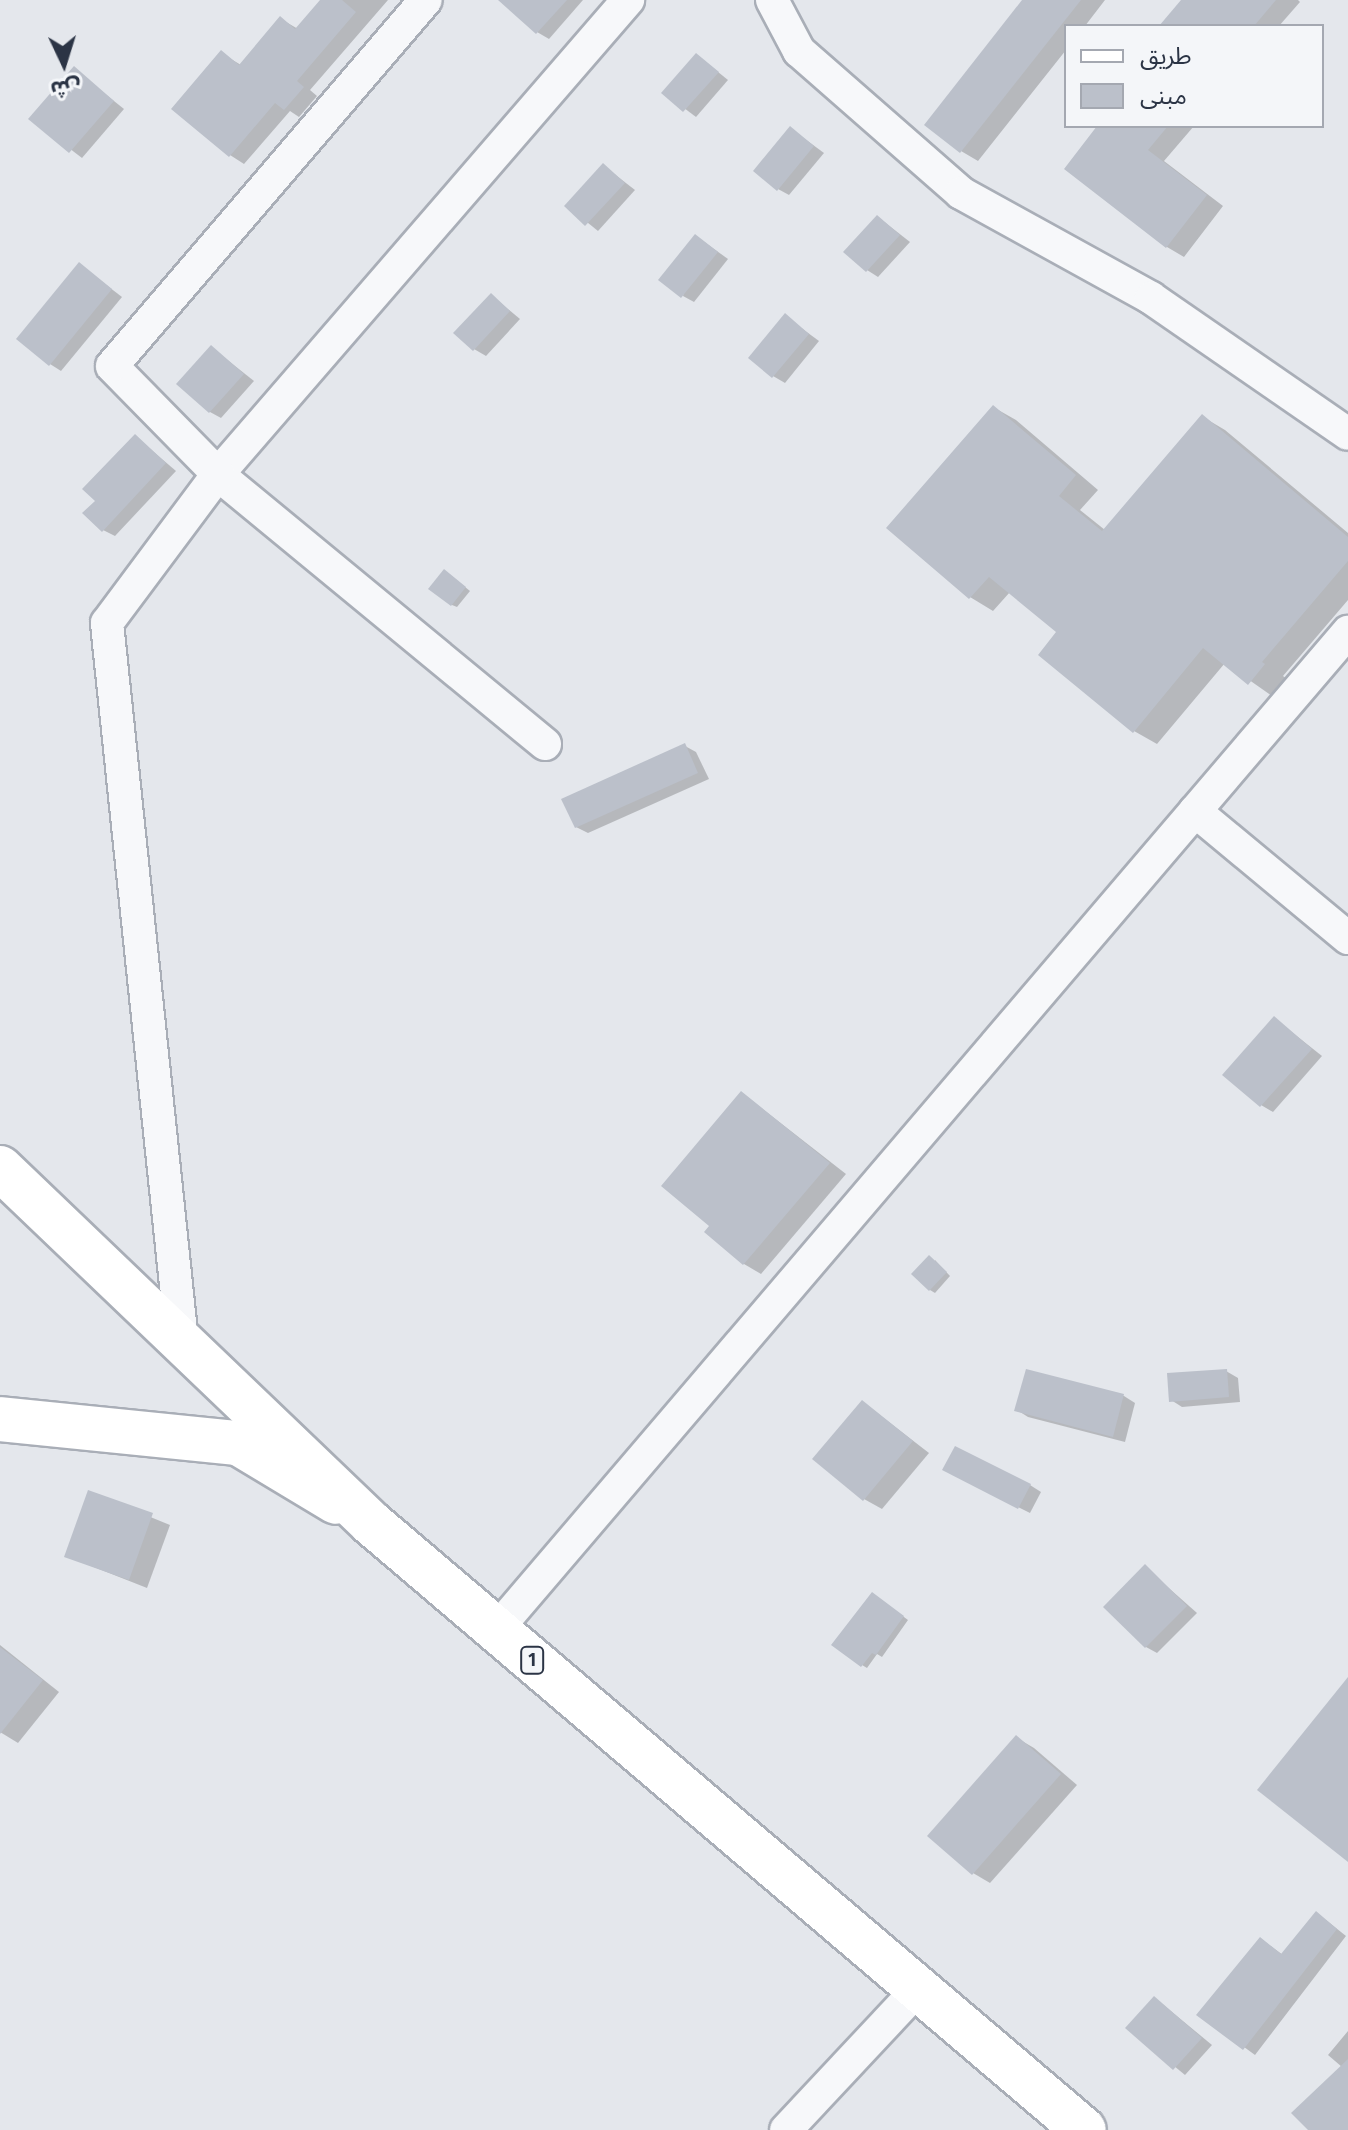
<!DOCTYPE html>
<meta charset="utf-8">
<style>
body{margin:0}
#map{position:relative;width:1348px;height:2130px;overflow:hidden;background:#e4e7ec;font-family:"Fira Sans Condensed","Noto Sans Arabic",sans-serif}
div>[style]{position:absolute}
.shadow>*{inset:0;background:#0003}
.building>*{inset:0;background:#bbc0ca}
.roads{filter:drop-shadow(2px 0 #a9aeb7) drop-shadow(-2px 0 #a9aeb7) drop-shadow(0 2px #a9aeb7) drop-shadow(0 -2px #a9aeb7)}
.street>*{height:32px;margin:-16px;padding:0 16px;transform-origin:16px;border-radius:16px;background:#f7f8fa}
.secondary>*{height:44px;margin:-22px;padding:0 22px;transform-origin:22px;border-radius:22px;background:#fff}
.primary>*{height:44px;margin:-22px;padding:0 22px;transform-origin:22px;border-radius:22px;background:#fff}
span{translate:-50% -50%;white-space:nowrap;text-align:center;line-height:1.15;-webkit-text-stroke:8px #f4f6f9;paint-order:stroke}
.shield-label span{padding:2px 6px;background:#f4f6f9;border:2px solid;border-radius:6px;-webkit-text-stroke-width:0}
.shield-label{font-size:18px;color:#2b3445;font-weight:700}
.legend{position:absolute;left:1064px;top:24px;width:260px;height:104px;box-sizing:border-box;background:#f4f6f9;border:2px solid #a4a8b1;margin:0;padding:10px 14px;list-style:none;font-size:24px;color:#2b3445}
.legend li{display:flex;align-items:center;gap:16px;height:40px}
.legend b{width:40px;border:2px solid #a4a8b1}
.north{position:absolute;left:24px;top:24px;width:80px;height:80px;-webkit-text-stroke:6px #f4f6f9;paint-order:stroke;rotate:176deg;font-size:22px;font-weight:700;line-height:32px;text-align:center;color:#2b3445}
.north::after{content:'';display:block;margin:auto;width:28px;height:36px;background:#2b3445;clip-path:polygon(50% 0,100% 100%,50% 72%,0 100%)}
</style>
<div id="map">
<div class="shadow">
<i style="clip-path:polygon(322px 0,388px 0,310px 90px,317px 96px,299px 117px,290px 111px,244px 164px,230px 155px,221px 53px,241px 65px,281px 19px,298px 29px)"></i>
<i style="clip-path:polygon(520px 0,583px 0,549px 39px,537px 32px)"></i>
<i style="clip-path:polygon(1025px 0,1105px 0,1085px 26px,1066px 26px,1066px 50px,978px 161px,961px 151px)"></i>
<i style="clip-path:polygon(1184px 0,1298px 0,1300px 2px,1279px 26px,1162px 26px)"></i>
<i style="clip-path:polygon(697px 55px,728px 80px,696px 117px,664px 93px)"></i>
<i style="clip-path:polygon(74px 69px,124px 109px,82px 158px,31px 119px)"></i>
<i style="clip-path:polygon(1101px 126px,1194px 126px,1164px 161px,1223px 206px,1184px 257px,1167px 247px)"></i>
<i style="clip-path:polygon(790px 128px,824px 153px,789px 195px,778px 189px)"></i>
<i style="clip-path:polygon(604px 166px,635px 190px,598px 231px,567px 206px)"></i>
<i style="clip-path:polygon(878px 217px,910px 242px,878px 277px,867px 270px)"></i>
<i style="clip-path:polygon(696px 236px,728px 259px,694px 302px,683px 296px)"></i>
<i style="clip-path:polygon(79px 264px,122px 297px,61px 371px,50px 364px)"></i>
<i style="clip-path:polygon(491px 295px,520px 319px,486px 356px,474px 349px)"></i>
<i style="clip-path:polygon(785px 316px,819px 341px,785px 383px,773px 376px)"></i>
<i style="clip-path:polygon(211px 347px,254px 381px,221px 418px,210px 412px)"></i>
<i style="clip-path:polygon(993px 407px,1016px 420px,1098px 490px,1080px 510px,1105px 530px,1203px 417px,1225px 430px,1348px 533px,1348px 600px,1283px 676px,1287px 679px,1272px 696px,1225px 663px,1157px 744px,1134px 731px,1059px 632px,1010px 592px,993px 611px,970px 597px)"></i>
<i style="clip-path:polygon(135px 436px,176px 471px,115px 536px,103px 530px,97px 501px)"></i>
<i style="clip-path:polygon(449px 574px,470px 591px,457px 607px,452px 605px)"></i>
<i style="clip-path:polygon(685px 746px,696px 752px,709px 779px,588px 833px,576px 827px)"></i>
<i style="clip-path:polygon(1274px 1018px,1322px 1056px,1273px 1112px,1261px 1105px)"></i>
<i style="clip-path:polygon(742px 1093px,846px 1174px,761px 1274px,744px 1264px,712px 1226px)"></i>
<i style="clip-path:polygon(935px 1260px,950px 1276px,935px 1293px,930px 1290px)"></i>
<i style="clip-path:polygon(1027px 1371px,1124px 1396px,1135px 1403px,1125px 1442px,1028px 1417px,1017px 1410px)"></i>
<i style="clip-path:polygon(1226px 1371px,1238px 1378px,1240px 1402px,1182px 1407px,1171px 1400px)"></i>
<i style="clip-path:polygon(863px 1402px,929px 1453px,882px 1509px,864px 1499px)"></i>
<i style="clip-path:polygon(956px 1476px,1030px 1485px,1041px 1492px,1030px 1513px)"></i>
<i style="clip-path:polygon(89px 1492px,170px 1525px,147px 1588px,66px 1556px)"></i>
<i style="clip-path:polygon(1145px 1567px,1197px 1613px,1157px 1653px,1146px 1647px)"></i>
<i style="clip-path:polygon(877px 1597px,908px 1620px,882px 1657px,877px 1654px,867px 1668px,862px 1665px)"></i>
<i style="clip-path:polygon(0 1645px,59px 1692px,18px 1743px,0 1732px)"></i>
<i style="clip-path:polygon(1017px 1738px,1034px 1748px,1077px 1785px,990px 1883px,973px 1873px)"></i>
<i style="clip-path:polygon(1326px 1920px,1346px 1936px,1255px 2055px,1199px 2014px,1261px 1939px,1283px 1955px)"></i>
<i style="clip-path:polygon(1155px 1998px,1212px 2045px,1185px 2075px,1128px 2028px)"></i>
<i style="clip-path:polygon(1348px 2031px,1348px 2130px,1311px 2130px,1342px 2067px,1328px 2055px)"></i>
</div>
<div class="building">
<i style="clip-path:polygon(320px 0,342px 0,356px 12px,297px 81px,304px 87px,284px 110px,275px 103px,229px 157px,171px 109px,221px 50px,239px 65px,280px 16px,295px 29px)"></i>
<i style="clip-path:polygon(498px 0,567px 0,536px 34px)"></i>
<i style="clip-path:polygon(1022px 0,1081px 0,960px 153px,924px 125px)"></i>
<i style="clip-path:polygon(1181px 0,1276px 0,1254px 26px,1159px 26px)"></i>
<i style="clip-path:polygon(696px 53px,719px 72px,683px 112px,661px 93px)"></i>
<i style="clip-path:polygon(74px 66px,114px 101px,69px 153px,28px 119px)"></i>
<i style="clip-path:polygon(790px 126px,814px 146px,777px 191px,753px 171px)"></i>
<i style="clip-path:polygon(1097px 126px,1168px 126px,1148px 150px,1207px 195px,1166px 248px,1064px 169px)"></i>
<i style="clip-path:polygon(603px 163px,625px 183px,585px 226px,564px 206px)"></i>
<i style="clip-path:polygon(877px 215px,900px 235px,866px 272px,843px 252px)"></i>
<i style="clip-path:polygon(695px 234px,718px 252px,681px 298px,658px 280px)"></i>
<i style="clip-path:polygon(79px 262px,112px 289px,49px 366px,16px 339px)"></i>
<i style="clip-path:polygon(491px 293px,510px 311px,473px 351px,453px 333px)"></i>
<i style="clip-path:polygon(785px 313px,809px 334px,772px 378px,748px 358px)"></i>
<i style="clip-path:polygon(211px 345px,244px 374px,209px 413px,176px 384px)"></i>
<i style="clip-path:polygon(993px 405px,1076px 475px,1059px 496px,1102px 531px,1202px 414px,1348px 537px,1348px 561px,1262px 662px,1265px 664px,1248px 685px,1203px 648px,1133px 733px,1038px 655px,1056px 632px,989px 577px,969px 599px,886px 528px)"></i>
<i style="clip-path:polygon(135px 434px,166px 463px,102px 532px,82px 513px,95px 501px,82px 489px)"></i>
<i style="clip-path:polygon(444px 569px,466px 587px,451px 606px,428px 589px)"></i>
<i style="clip-path:polygon(685px 743px,698px 773px,575px 828px,561px 799px)"></i>
<i style="clip-path:polygon(1274px 1016px,1312px 1049px,1260px 1107px,1222px 1075px)"></i>
<i style="clip-path:polygon(741px 1091px,830px 1163px,743px 1265px,704px 1232px,709px 1226px,661px 1186px)"></i>
<i style="clip-path:polygon(929px 1255px,947px 1272px,929px 1291px,911px 1274px)"></i>
<i style="clip-path:polygon(1026px 1369px,1124px 1394px,1113px 1437px,1014px 1411px)"></i>
<i style="clip-path:polygon(1227px 1369px,1229px 1397px,1169px 1402px,1167px 1373px)"></i>
<i style="clip-path:polygon(862px 1400px,913px 1441px,863px 1501px,812px 1459px)"></i>
<i style="clip-path:polygon(955px 1446px,1031px 1484px,1018px 1509px,942px 1470px)"></i>
<i style="clip-path:polygon(88px 1490px,153px 1513px,129px 1580px,64px 1557px)"></i>
<i style="clip-path:polygon(1145px 1564px,1187px 1606px,1145px 1648px,1103px 1607px)"></i>
<i style="clip-path:polygon(872px 1592px,904px 1616px,876px 1655px,872px 1653px,861px 1667px,831px 1645px)"></i>
<i style="clip-path:polygon(0 1647px,43px 1680px,0 1734px)"></i>
<i style="clip-path:polygon(1348px 1677px,1348px 1862px,1257px 1790px)"></i>
<i style="clip-path:polygon(1016px 1735px,1061px 1774px,972px 1875px,927px 1836px)"></i>
<i style="clip-path:polygon(1316px 1911px,1337px 1929px,1243px 2050px,1196px 2015px,1260px 1937px,1281px 1954px)"></i>
<i style="clip-path:polygon(1154px 1996px,1202px 2038px,1173px 2070px,1125px 2028px)"></i>
<i style="clip-path:polygon(1348px 2059px,1348px 2130px,1308px 2130px,1291px 2113px)"></i>
</div>
<div class="roads">
<div class="street">
<i style="left:772px;top:0;width:58px;rotate:62.1deg"></i>
<i style="left:799px;top:51px;width:215px;rotate:41.2deg"></i>
<i style="left:961px;top:193px;width:217px;rotate:28.9deg"></i>
<i style="left:1151px;top:298px;width:239px;rotate:34.6deg"></i>
<i style="left:545px;top:744px;width:424px;rotate:-140.5deg"></i>
<i style="left:218px;top:474px;width:627px;rotate:-49.14deg"></i>
<i style="left:1195px;top:811px;width:199px;rotate:39.7deg"></i>
<i style="left:182px;top:1342px;width:723px;rotate:-95.96deg"></i>
<i style="left:107px;top:623px;width:186px;rotate:-53.3deg"></i>
<i style="left:218px;top:474px;width:151px;rotate:-134.5deg"></i>
<i style="left:112px;top:366px;width:482px;rotate:-49.4deg"></i>
<i style="left:497px;top:1629px;width:1311px;rotate:-49.52deg"></i>
<i style="left:786px;top:2130px;width:193px;rotate:-46.9deg"></i>
</div>
<div class="secondary">
<i style="left:0;top:1419px;width:239px;rotate:5.8deg"></i>
<i style="left:238px;top:1443px;width:114px;rotate:31deg"></i>
</div>
<div class="primary">
<i style="left:0;top:1168px;width:513px;rotate:43.74deg"></i>
<i style="left:371px;top:1523px;width:936px;rotate:40.41deg"></i>
</div>
</div>
<div class="shield-label">
<span style="left:532px;top:1660px">1</span>
</div>
<ul class="legend">
<li><b style="height:10px;background:#fff"></b>طريق</li>
<li><b style="height:22px;background:#bbc0ca"></b>مبنى</li>
</ul>
<div class="north">ش</div>
</div>
